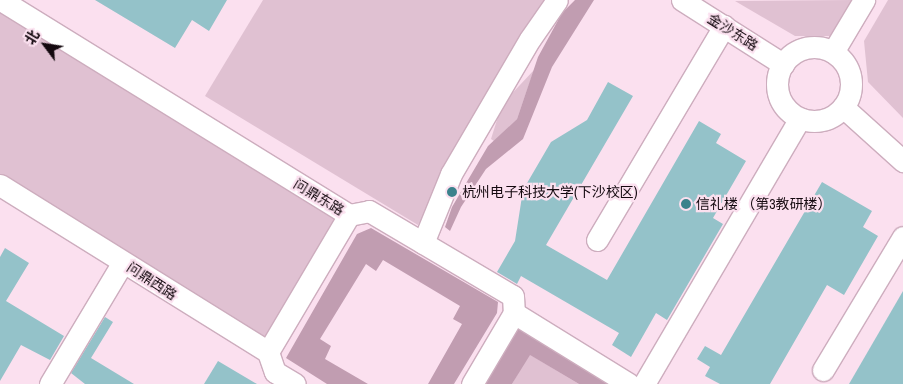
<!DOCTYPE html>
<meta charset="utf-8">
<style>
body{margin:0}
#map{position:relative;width:903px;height:384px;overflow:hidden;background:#fbe0ef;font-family:"Archivo Narrow","Noto Sans SC",sans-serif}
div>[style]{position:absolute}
.green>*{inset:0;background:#e0c1d2}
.water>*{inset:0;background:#c19db1}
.building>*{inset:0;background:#94c2c9}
.roads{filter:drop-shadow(1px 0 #cdadbe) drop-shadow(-1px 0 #cdadbe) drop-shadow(0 1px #cdadbe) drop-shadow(0 -1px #cdadbe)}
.minor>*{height:21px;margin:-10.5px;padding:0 10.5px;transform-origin:10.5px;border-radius:10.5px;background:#fff}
.minor>.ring{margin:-10.5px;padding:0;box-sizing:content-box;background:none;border:21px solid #fff;border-radius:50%}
.dots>*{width:14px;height:14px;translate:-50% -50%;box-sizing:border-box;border:2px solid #fbe0ef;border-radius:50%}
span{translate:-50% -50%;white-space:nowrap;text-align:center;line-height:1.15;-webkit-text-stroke:4.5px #fbe0ef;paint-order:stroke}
.street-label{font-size:14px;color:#14090f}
.poi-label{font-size:14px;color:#14090f}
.left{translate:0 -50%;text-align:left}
.north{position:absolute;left:20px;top:20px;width:50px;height:50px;-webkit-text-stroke:4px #fbe0ef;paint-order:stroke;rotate:301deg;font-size:14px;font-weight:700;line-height:20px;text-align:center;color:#14090f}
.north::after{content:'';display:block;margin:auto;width:18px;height:22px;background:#14090f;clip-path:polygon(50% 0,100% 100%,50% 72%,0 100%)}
</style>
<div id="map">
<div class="green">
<i style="clip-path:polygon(263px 0,549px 0,418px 225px,205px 96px)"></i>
<i style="clip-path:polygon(852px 0,831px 36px,795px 36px,735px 1px)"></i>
<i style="clip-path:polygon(888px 0,903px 0,903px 118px,868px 82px,864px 41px)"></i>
<i style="clip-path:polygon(0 2px,349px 215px,268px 352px,0 186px)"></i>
<i style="clip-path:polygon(534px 70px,517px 119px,494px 141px,491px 139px,502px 104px)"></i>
<i style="clip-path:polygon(529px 354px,579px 384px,512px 384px)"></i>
</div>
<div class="water">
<i style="clip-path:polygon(575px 0,594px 0,552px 67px,523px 139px,486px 169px,461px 207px,450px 231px,445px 227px,452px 207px,488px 146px,517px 119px,538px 57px,562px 13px)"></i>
<i style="clip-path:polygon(371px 228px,498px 302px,497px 313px,454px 384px,428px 384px,462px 324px,453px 319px,460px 306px,383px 260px,376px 271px,366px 264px,320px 339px,331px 346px,325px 359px,368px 384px,327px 384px,286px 358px,357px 234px)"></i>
<i style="clip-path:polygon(515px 325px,613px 384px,579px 384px,530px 355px,512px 384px,480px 384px)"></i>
</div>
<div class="building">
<i style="clip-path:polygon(95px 0,227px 0,209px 31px,192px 20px,175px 48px)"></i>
<i style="clip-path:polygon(608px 82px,633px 96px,546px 245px,607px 280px,699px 121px,721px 134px,716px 143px,746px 161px,713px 218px,723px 224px,667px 320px,656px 313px,631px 357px,612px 345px,619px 333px,521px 276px,517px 284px,497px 272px,515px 241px,523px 190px,551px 142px,587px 120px)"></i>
<i style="clip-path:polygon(822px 182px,872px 211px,863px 227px,878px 236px,844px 295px,827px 285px,770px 384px,720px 384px,705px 376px,710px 367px,697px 359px,705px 346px,721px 355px)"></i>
<i style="clip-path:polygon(5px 248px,29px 263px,6px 301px,64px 336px,50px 360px,21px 345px,0 381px,0 257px)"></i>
<i style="clip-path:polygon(903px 291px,903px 384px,849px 384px)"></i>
<i style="clip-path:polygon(105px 317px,113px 322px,91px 358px,134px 384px,85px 384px,71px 373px)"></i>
<i style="clip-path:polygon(218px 361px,257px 384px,204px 384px)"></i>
</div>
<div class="roads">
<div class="minor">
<i style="left:1px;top:0;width:409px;rotate:31.7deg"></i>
<i style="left:349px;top:215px;width:20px;rotate:-11deg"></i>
<i style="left:369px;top:211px;width:167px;rotate:30.6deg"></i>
<i style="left:513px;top:296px;width:17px;rotate:87deg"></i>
<i style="left:514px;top:313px;width:135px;rotate:31.7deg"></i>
<i style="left:682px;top:0;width:120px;rotate:32.4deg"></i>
<i class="ring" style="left:777px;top:47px;width:53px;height:53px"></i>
<i style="left:833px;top:52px;width:61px;rotate:-59.2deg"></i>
<i style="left:843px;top:107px;width:81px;rotate:42deg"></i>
<i style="left:0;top:185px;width:316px;rotate:31.9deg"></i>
<i style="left:268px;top:352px;width:21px;rotate:71deg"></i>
<i style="left:275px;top:372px;width:23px;rotate:31deg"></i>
<i style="left:597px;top:240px;width:249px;rotate:-59.3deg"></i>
<i style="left:423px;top:243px;width:74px;rotate:-67.9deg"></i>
<i style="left:451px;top:174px;width:156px;rotate:-59.7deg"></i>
<i style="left:530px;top:39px;width:47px;rotate:-55.3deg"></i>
<i style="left:268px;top:352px;width:159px;rotate:-59.4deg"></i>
<i style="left:823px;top:370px;width:155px;rotate:-59deg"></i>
<i style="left:50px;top:384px;width:142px;rotate:-59.1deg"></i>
<i style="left:472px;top:384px;width:82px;rotate:-59.4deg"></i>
<i style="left:644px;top:384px;width:308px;rotate:-59.6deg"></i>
</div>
</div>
<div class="dots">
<i style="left:452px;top:192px;background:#3b828c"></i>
<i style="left:686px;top:204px;background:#3b828c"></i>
</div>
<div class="street-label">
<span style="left:733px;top:32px;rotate:32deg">金沙东路</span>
<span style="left:319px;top:197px;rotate:31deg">问鼎东路</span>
<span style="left:152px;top:281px;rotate:33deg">问鼎西路</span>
</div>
<div class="poi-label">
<span class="left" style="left:462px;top:192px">杭州电子科技大学(下沙校区)</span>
<span class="left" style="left:696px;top:204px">信礼楼 （第3教研楼）</span>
</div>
<div class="north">北</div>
</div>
